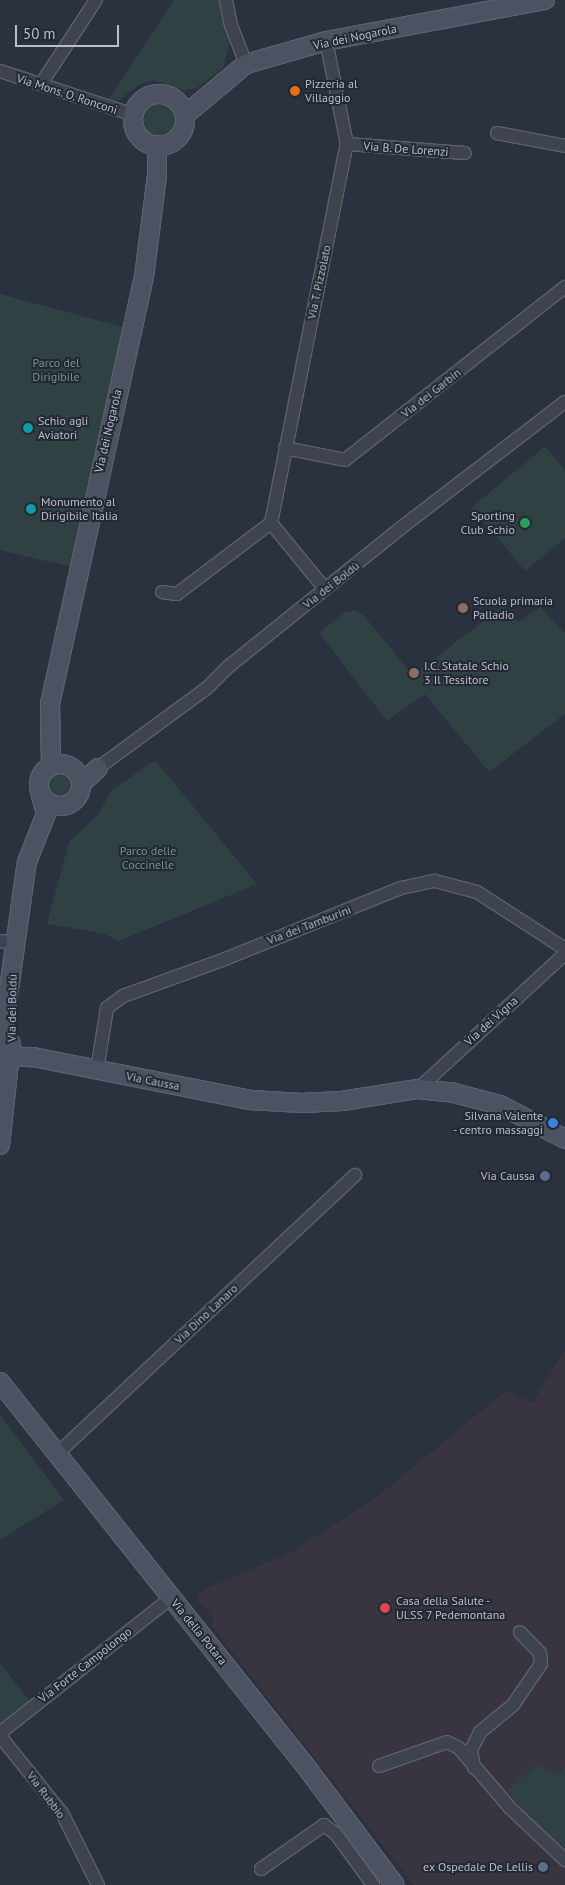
<!DOCTYPE html>
<meta charset="utf-8">
<style>
body{margin:0}
#map{position:relative;width:565px;height:1885px;overflow:hidden;background:#2a313f;font-family:"PT Sans",sans-serif}
div>[style]{position:absolute}
.medical>*{inset:0;background:#383541}
.green>*{inset:0;background:#304144}
.round{border-radius:50%}
.roads{filter:drop-shadow(1px 0 #5b616c) drop-shadow(-1px 0 #5b616c) drop-shadow(0 1px #5b616c) drop-shadow(0 -1px #5b616c)}
.street>*{height:12px;margin:-6px;padding:0 6px;transform-origin:6px;border-radius:6px;background:#3e434f}
.secondary>*{height:18px;margin:-9px;padding:0 9px;transform-origin:9px;border-radius:9px;background:#4c5261}
.secondary>.ring{margin:-9px;padding:0;box-sizing:content-box;background:none;border:18px solid #4c5261;border-radius:50%}
.dots>*{width:14px;height:14px;translate:-50% -50%;box-sizing:border-box;border:2px solid #222834;border-radius:50%}
span{translate:-50% -50%;white-space:nowrap;text-align:center;line-height:1.15;-webkit-text-stroke:4px #222834;paint-order:stroke}
.street-label{font-size:12px;color:#babec9}
.poi-label{font-size:12px;color:#babec9}
.left{translate:0 -50%;text-align:left}
.right{translate:-100% -50%;text-align:right}
.park-label{font-size:12px;color:#759780}
.scale{position:absolute;left:15px;top:25px;width:104px;height:22px;box-sizing:border-box;border:2px solid #babec9;border-top:0;padding-left:6px;font-size:15px;line-height:18px;white-space:nowrap;color:#babec9;-webkit-text-stroke:4px #222834;paint-order:stroke}
</style>
<div id="map">
<div class="medical">
<i style="clip-path:polygon(565px 1348px,565px 1885px,414px 1885px,212px 1626px,214px 1620px,196px 1596px,209px 1587px,290px 1553px,378px 1496px,502px 1394px,507px 1391px,533px 1403px)"></i>
</div>
<div class="green">
<i style="clip-path:polygon(174px 0,219px 0,230px 43px,223px 68px,197px 88px,184px 90px,153px 80px,139px 85px,118px 101px,109px 99px)"></i>
<i class="round" style="left:140px;top:100px;width:38px;height:38px"></i>
<i style="clip-path:polygon(0 294px,123px 327px,71px 567px,0 550px)"></i>
<i style="clip-path:polygon(545px 446px,565px 470px,565px 538px,525px 571px,472px 507px)"></i>
<i style="clip-path:polygon(503px 606px,519px 622px,540px 607px,565px 633px,565px 714px,489px 772px,425px 694px,387px 721px,319px 633px,345px 612px,355px 610px,363px 615px,413px 675px)"></i>
<i style="clip-path:polygon(155px 760px,257px 884px,119px 941px,102px 933px,47px 924px,69px 842px,98px 815px,111px 791px)"></i>
<i class="round" style="left:49px;top:774px;width:22px;height:22px"></i>
<i style="clip-path:polygon(0 1415px,64px 1500px,0 1540px)"></i>
<i style="clip-path:polygon(0 1663px,33px 1705px,0 1728px)"></i>
<i style="clip-path:polygon(537px 1765px,559px 1776px,565px 1765px,565px 1848px,531px 1822px,508px 1790px)"></i>
</div>
<div class="roads">
<div class="street">
<i style="left:226px;top:0;width:25px;rotate:79deg"></i>
<i style="left:231px;top:25px;width:42px;rotate:69deg"></i>
<i style="left:0;top:71px;width:141px;rotate:18.2deg"></i>
<i style="left:41px;top:84px;width:100px;rotate:-56.8deg"></i>
<i style="left:497px;top:133px;width:69px;rotate:10.8deg"></i>
<i style="left:347px;top:144px;width:118px;rotate:4.4deg"></i>
<i style="left:285px;top:448px;width:61px;rotate:11.3deg"></i>
<i style="left:345px;top:460px;width:280px;rotate:-38.2deg"></i>
<i style="left:325px;top:589px;width:85px;rotate:-129.3deg"></i>
<i style="left:271px;top:523px;width:387px;rotate:-78.7deg"></i>
<i style="left:347px;top:144px;width:105px;rotate:-101.5deg"></i>
<i style="left:162px;top:592px;width:15px;rotate:8deg"></i>
<i style="left:177px;top:594px;width:118px;rotate:-37.1deg"></i>
<i style="left:98px;top:768px;width:135px;rotate:-36.3deg"></i>
<i style="left:207px;top:688px;width:30px;rotate:-45deg"></i>
<i style="left:228px;top:667px;width:223px;rotate:-38.8deg"></i>
<i style="left:402px;top:527px;width:205px;rotate:-37.5deg"></i>
<i style="left:0;top:941px;width:13px;rotate:9deg"></i>
<i style="left:97px;top:1070px;width:63px;rotate:-80.8deg"></i>
<i style="left:107px;top:1008px;width:20px;rotate:-37deg"></i>
<i style="left:123px;top:996px;width:109px;rotate:-19.9deg"></i>
<i style="left:225px;top:959px;width:190px;rotate:-22deg"></i>
<i style="left:401px;top:888px;width:35px;rotate:-12deg"></i>
<i style="left:435px;top:881px;width:43px;rotate:14.7deg"></i>
<i style="left:477px;top:892px;width:105px;rotate:32.9deg"></i>
<i style="left:418px;top:1089px;width:200px;rotate:-42.6deg"></i>
<i style="left:58px;top:1453px;width:407px;rotate:-43.1deg"></i>
<i style="left:0;top:1733px;width:218px;rotate:-38.3deg"></i>
<i style="left:0;top:1736px;width:99px;rotate:51.2deg"></i>
<i style="left:62px;top:1813px;width:80px;rotate:63.4deg"></i>
<i style="left:379px;top:1766px;width:72px;rotate:-19.4deg"></i>
<i style="left:447px;top:1742px;width:13px;rotate:27deg"></i>
<i style="left:459px;top:1748px;width:79px;rotate:49.6deg"></i>
<i style="left:510px;top:1808px;width:76px;rotate:43.4deg"></i>
<i style="left:474px;top:1768px;width:18px;rotate:-99deg"></i>
<i style="left:471px;top:1750px;width:20px;rotate:-63deg"></i>
<i style="left:480px;top:1732px;width:43px;rotate:-39.3deg"></i>
<i style="left:513px;top:1705px;width:50px;rotate:-55.7deg"></i>
<i style="left:541px;top:1664px;width:11px;rotate:-95deg"></i>
<i style="left:540px;top:1653px;width:29px;rotate:-134deg"></i>
<i style="left:261px;top:1869px;width:77px;rotate:-34.9deg"></i>
<i style="left:324px;top:1825px;width:15px;rotate:37deg"></i>
<i style="left:336px;top:1834px;width:63px;rotate:54deg"></i>
</div>
<div class="secondary">
<i class="ring" style="left:133px;top:94px;width:34px;height:34px"></i>
<i style="left:185px;top:115px;width:80px;rotate:-39.9deg"></i>
<i style="left:246px;top:64px;width:83px;rotate:-16deg"></i>
<i style="left:326px;top:41px;width:223px;rotate:-10.6deg"></i>
<i class="ring" style="left:39px;top:764px;width:24px;height:24px"></i>
<i style="left:51px;top:766px;width:62px;rotate:-90.9deg"></i>
<i style="left:50px;top:704px;width:437px;rotate:-77.6deg"></i>
<i style="left:144px;top:277px;width:102px;rotate:-82.7deg"></i>
<i style="left:157px;top:176px;width:31px;rotate:-90deg"></i>
<i style="left:81px;top:784px;width:23px;rotate:-43deg"></i>
<i style="left:0;top:1053px;width:193px;rotate:-82deg"></i>
<i style="left:27px;top:862px;width:52px;rotate:-68.4deg"></i>
<i style="left:46px;top:814px;width:20px;rotate:-105deg"></i>
<i style="left:0;top:1056px;width:33px;rotate:2deg"></i>
<i style="left:33px;top:1057px;width:221px;rotate:11.2deg"></i>
<i style="left:250px;top:1100px;width:52px;rotate:3.3deg"></i>
<i style="left:302px;top:1103px;width:40px;rotate:-2.9deg"></i>
<i style="left:342px;top:1101px;width:77px;rotate:-9deg"></i>
<i style="left:418px;top:1089px;width:36px;rotate:6deg"></i>
<i style="left:454px;top:1093px;width:48px;rotate:14.6deg"></i>
<i style="left:500px;top:1105px;width:73px;rotate:27.6deg"></i>
<i style="left:0;top:1145px;width:102px;rotate:-83.8deg"></i>
<i style="left:0;top:1382px;width:488px;rotate:51.5deg"></i>
<i style="left:304px;top:1764px;width:151px;rotate:53.1deg"></i>
</div>
</div>
<div class="dots">
<i style="left:295px;top:91px;background:#e8710a"></i>
<i style="left:28px;top:428px;background:#0f9aa8"></i>
<i style="left:31px;top:509px;background:#0f9aa8"></i>
<i style="left:525px;top:523px;background:#2e9e5b"></i>
<i style="left:463px;top:608px;background:#8d6e63"></i>
<i style="left:414px;top:673px;background:#8d6e63"></i>
<i style="left:553px;top:1123px;background:#3f7fe0"></i>
<i style="left:545px;top:1176px;background:#5c6f8a"></i>
<i style="left:385px;top:1608px;background:#e0444e"></i>
<i style="left:543px;top:1867px;background:#5c6f8a"></i>
</div>
<div class="street-label">
<span style="left:355px;top:37px;rotate:-12deg">Via dei Nogarola</span>
<span style="left:67px;top:94px;rotate:18deg">Via Mons. O. Ronconi</span>
<span style="left:406px;top:149px;rotate:4deg">Via B. De Lorenzi</span>
<span style="left:319px;top:282px;rotate:-78deg">Via T. Pizzolato</span>
<span style="left:431px;top:393px;rotate:-38deg">Via dei Garbin</span>
<span style="left:108px;top:431px;rotate:-77deg">Via dei Nogarola</span>
<span style="left:331px;top:585px;rotate:-38deg">Via dei Boldù</span>
<span style="left:309px;top:925px;rotate:-21deg">Via dei Tamburini</span>
<span style="left:12px;top:1008px;rotate:-89deg">Via dei Boldù</span>
<span style="left:491px;top:1021px;rotate:-42deg">Via dei Vigna</span>
<span style="left:153px;top:1081px;rotate:11deg">Via Caussa</span>
<span style="left:206px;top:1314px;rotate:-43deg">Via Dino Lanaro</span>
<span style="left:199px;top:1632px;rotate:51deg">Via della Potara</span>
<span style="left:85px;top:1665px;rotate:-38deg">Via Forte Campolongo</span>
<span style="left:46px;top:1795px;rotate:53deg">Via Rubbio</span>
</div>
<div class="poi-label">
<span class="left" style="left:305px;top:91px">Pizzeria al<br>Villaggio</span>
<span class="left" style="left:38px;top:428px">Schio agli<br>Aviatori</span>
<span class="left" style="left:41px;top:509px">Monumento al<br>Dirigibile Italia</span>
<span class="right" style="left:515px;top:523px">Sporting<br>Club Schio</span>
<span class="left" style="left:473px;top:608px">Scuola primaria<br>Palladio</span>
<span class="left" style="left:424px;top:673px">I.C. Statale Schio<br>3 Il Tessitore</span>
<span class="right" style="left:543px;top:1123px">Silvana Valente<br>- centro massaggi</span>
<span class="right" style="left:535px;top:1176px">Via Caussa</span>
<span class="left" style="left:396px;top:1608px">Casa della Salute -<br>ULSS 7 Pedemontana</span>
<span class="right" style="left:533px;top:1867px">ex Ospedale De Lellis</span>
</div>
<div class="park-label">
<span style="left:56px;top:370px">Parco del<br>Dirigibile</span>
<span style="left:148px;top:858px">Parco delle<br>Coccinelle</span>
</div>
<div class="scale">50 m</div>
</div>
